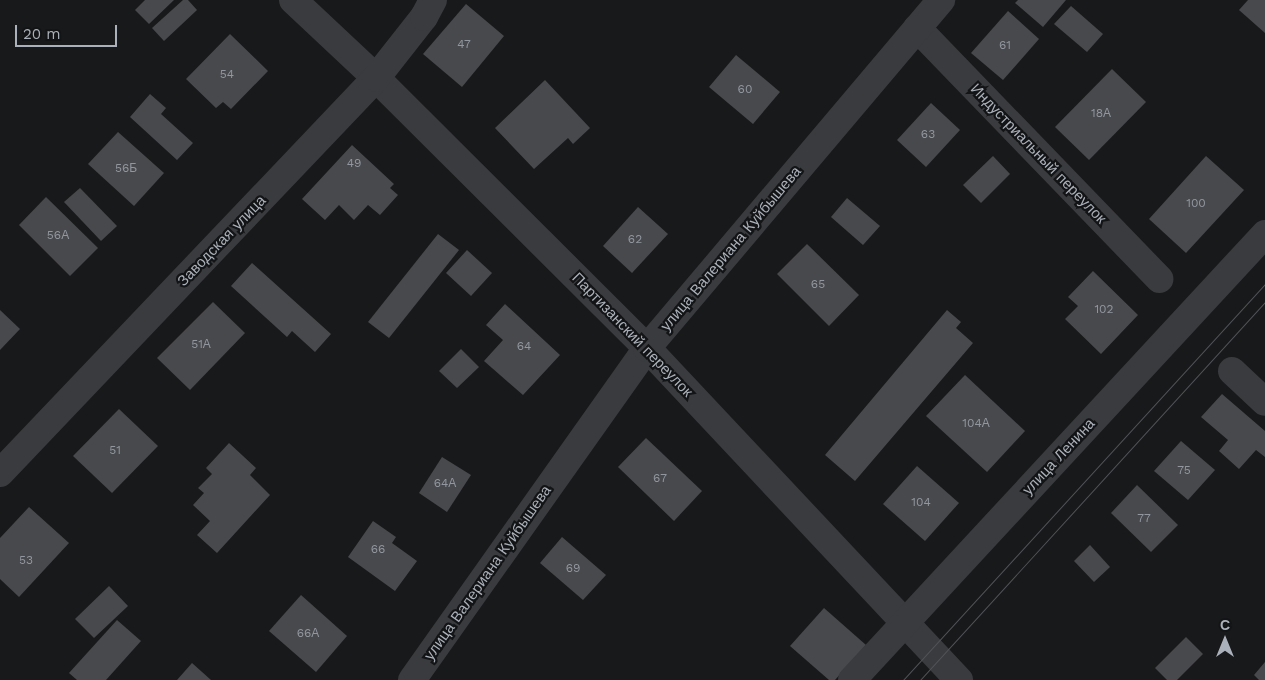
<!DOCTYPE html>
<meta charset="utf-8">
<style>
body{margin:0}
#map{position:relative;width:1265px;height:680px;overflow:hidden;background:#18191a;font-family:"Work Sans",sans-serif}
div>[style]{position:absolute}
.building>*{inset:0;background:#48494d}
.minor>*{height:28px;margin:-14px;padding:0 14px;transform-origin:14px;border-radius:14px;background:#3a3b3f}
.tram>*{height:1px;margin:-0.5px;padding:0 0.5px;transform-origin:0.5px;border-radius:0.5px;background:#515358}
span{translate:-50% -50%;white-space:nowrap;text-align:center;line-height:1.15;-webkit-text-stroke:4.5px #131416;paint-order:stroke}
.number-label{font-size:12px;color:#92979f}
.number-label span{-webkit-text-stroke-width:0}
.street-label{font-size:15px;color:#abb1ba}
.north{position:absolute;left:1200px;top:615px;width:50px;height:50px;-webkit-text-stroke:4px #131416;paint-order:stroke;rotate:0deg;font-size:14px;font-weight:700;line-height:20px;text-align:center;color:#abb1ba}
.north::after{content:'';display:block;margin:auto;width:18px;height:22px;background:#abb1ba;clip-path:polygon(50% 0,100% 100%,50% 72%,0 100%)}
.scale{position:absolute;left:15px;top:25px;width:102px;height:22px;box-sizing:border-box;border:2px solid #abb1ba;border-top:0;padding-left:6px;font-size:15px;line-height:18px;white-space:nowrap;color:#abb1ba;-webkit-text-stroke:4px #131416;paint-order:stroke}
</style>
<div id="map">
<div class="building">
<i style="clip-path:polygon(145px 0,174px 0,149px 24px,135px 10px)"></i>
<i style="clip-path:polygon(183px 0,188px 0,197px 10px,164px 41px,152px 28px)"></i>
<i style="clip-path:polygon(1018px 0,1066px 0,1043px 27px,1015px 3px)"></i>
<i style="clip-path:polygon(1248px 0,1265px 0,1265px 33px,1239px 10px)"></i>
<i style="clip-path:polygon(466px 4px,504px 36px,462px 87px,423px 54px)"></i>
<i style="clip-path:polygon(1071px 6px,1103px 34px,1087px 52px,1054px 24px)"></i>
<i style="clip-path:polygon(1008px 11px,1039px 39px,1003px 80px,971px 53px)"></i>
<i style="clip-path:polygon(230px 34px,268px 71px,231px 109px,223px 102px,216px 108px,186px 79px)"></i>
<i style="clip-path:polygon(736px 55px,780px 92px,753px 124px,709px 87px)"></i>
<i style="clip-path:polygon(1112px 69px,1146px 102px,1089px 160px,1055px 127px)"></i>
<i style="clip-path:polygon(545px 80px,590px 128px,573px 144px,568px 138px,534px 169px,495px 128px)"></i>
<i style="clip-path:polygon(150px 94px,166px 108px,161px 114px,193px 143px,177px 160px,130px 117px)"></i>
<i style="clip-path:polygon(931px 103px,960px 130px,926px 167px,897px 140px)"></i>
<i style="clip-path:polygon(118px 132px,164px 173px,134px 206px,88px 164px)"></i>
<i style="clip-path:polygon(352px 145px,394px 184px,390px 188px,398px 195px,380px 215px,368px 205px,354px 220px,339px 205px,325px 220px,302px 199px)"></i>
<i style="clip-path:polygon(993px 156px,1010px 174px,981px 203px,963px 185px)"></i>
<i style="clip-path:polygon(1206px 156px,1244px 190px,1186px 253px,1149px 219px)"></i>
<i style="clip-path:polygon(80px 188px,117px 226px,101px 241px,64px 202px)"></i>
<i style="clip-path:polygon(46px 197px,98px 248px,70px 276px,19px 225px)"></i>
<i style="clip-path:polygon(847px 198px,880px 226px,863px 245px,831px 217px)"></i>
<i style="clip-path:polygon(638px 207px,668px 234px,632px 273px,603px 246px)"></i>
<i style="clip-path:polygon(438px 234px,459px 250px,389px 338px,368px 322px)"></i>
<i style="clip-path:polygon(807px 244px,859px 295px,829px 326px,777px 274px)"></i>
<i style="clip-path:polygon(467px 250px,492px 273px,471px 296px,446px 273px)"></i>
<i style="clip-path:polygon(252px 263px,331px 334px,315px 352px,292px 331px,287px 337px,231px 286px)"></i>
<i style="clip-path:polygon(1093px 271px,1138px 315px,1101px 354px,1065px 319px,1078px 306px,1068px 297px)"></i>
<i style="clip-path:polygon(213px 302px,245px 333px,190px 390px,157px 358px)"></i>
<i style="clip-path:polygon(505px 304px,560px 355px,523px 395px,484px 361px,503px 340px,486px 325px)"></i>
<i style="clip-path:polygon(0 310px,20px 329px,0 350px)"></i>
<i style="clip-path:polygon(947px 310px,961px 322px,956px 328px,973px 343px,855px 481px,825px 455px)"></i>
<i style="clip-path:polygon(461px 349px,479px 367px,457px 388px,439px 371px)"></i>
<i style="clip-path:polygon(965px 375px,1025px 431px,987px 472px,926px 416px)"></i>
<i style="clip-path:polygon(1222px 394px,1265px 431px,1265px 457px,1256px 450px,1239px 469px,1219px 451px,1228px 440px,1201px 417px)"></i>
<i style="clip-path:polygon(119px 409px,158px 446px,112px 493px,73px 456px)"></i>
<i style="clip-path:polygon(646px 438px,702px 491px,674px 521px,618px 467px)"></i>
<i style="clip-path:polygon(1181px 441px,1215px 470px,1188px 500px,1154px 471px)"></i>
<i style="clip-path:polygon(229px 443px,256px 468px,250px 475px,270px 495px,217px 553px,197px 535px,210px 521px,193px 505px,204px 493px,198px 488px,212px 474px,206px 468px)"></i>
<i style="clip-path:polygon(442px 457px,471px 475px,447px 512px,419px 493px)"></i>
<i style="clip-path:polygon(917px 466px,959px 503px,925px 541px,883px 504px)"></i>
<i style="clip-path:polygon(1137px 485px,1178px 525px,1151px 552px,1111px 513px)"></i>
<i style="clip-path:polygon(29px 507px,69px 543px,19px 597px,0 579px,0 538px)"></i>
<i style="clip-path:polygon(373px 521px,396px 537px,392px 543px,417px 561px,395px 591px,348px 557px)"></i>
<i style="clip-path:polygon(562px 537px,606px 575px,583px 600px,540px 563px)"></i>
<i style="clip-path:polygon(1090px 545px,1110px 567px,1094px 582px,1074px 561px)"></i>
<i style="clip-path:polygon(109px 586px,128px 606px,94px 638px,75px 619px)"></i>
<i style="clip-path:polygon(301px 595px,347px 636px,316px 672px,269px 631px)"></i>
<i style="clip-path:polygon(824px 608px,866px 645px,835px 680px,829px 680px,790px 646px)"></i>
<i style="clip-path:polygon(117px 620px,141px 641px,106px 680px,77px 680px,69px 673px)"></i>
<i style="clip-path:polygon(1186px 637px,1203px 654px,1177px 680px,1167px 680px,1155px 668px)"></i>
<i style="clip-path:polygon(1265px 662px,1265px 680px,1259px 680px,1254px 675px)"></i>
<i style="clip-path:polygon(192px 663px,211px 680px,177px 680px)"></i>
</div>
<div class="minor">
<i style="left:293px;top:0;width:114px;rotate:43.2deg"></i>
<i style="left:376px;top:78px;width:383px;rotate:44.9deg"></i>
<i style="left:647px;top:348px;width:456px;rotate:46.8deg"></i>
<i style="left:917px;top:28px;width:349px;rotate:46deg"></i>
<i style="left:1232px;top:371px;width:45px;rotate:43.2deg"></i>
<i style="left:0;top:473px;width:545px;rotate:-46.41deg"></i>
<i style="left:376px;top:78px;width:78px;rotate:-51.8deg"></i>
<i style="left:424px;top:17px;width:19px;rotate:-62deg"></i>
<i style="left:412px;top:680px;width:407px;rotate:-54.7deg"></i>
<i style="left:647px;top:348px;width:456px;rotate:-49.8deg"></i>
<i style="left:852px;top:680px;width:608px;rotate:-47.2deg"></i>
</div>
<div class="tram">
<i style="left:903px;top:680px;width:537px;rotate:-47.57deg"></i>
<i style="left:920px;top:680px;width:512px;rotate:-47.61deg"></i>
</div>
<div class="number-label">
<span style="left:464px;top:45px">47</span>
<span style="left:1005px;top:46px">61</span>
<span style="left:227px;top:75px">54</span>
<span style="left:745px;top:90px">60</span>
<span style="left:1101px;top:114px">18А</span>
<span style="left:928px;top:135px">63</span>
<span style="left:354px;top:164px">49</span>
<span style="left:126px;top:169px">56Б</span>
<span style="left:1196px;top:204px">100</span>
<span style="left:58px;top:236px">56А</span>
<span style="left:635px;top:240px">62</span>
<span style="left:818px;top:285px">65</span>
<span style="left:1104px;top:310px">102</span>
<span style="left:201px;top:345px">51А</span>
<span style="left:524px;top:347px">64</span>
<span style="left:976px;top:424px">104А</span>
<span style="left:115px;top:451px">51</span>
<span style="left:1184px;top:471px">75</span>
<span style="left:660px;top:479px">67</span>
<span style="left:445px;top:484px">64А</span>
<span style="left:921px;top:503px">104</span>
<span style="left:1144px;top:519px">77</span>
<span style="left:378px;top:550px">66</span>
<span style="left:26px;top:561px">53</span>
<span style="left:573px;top:569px">69</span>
<span style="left:308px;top:634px">66А</span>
</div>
<div class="street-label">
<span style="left:1038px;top:154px;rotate:46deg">Индустриальный переулок</span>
<span style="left:222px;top:241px;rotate:-46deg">Заводская улица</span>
<span style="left:731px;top:249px;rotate:-50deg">улица Валериана Куйбышева</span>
<span style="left:632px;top:335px;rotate:46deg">Партизанский переулок</span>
<span style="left:1059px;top:457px;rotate:-47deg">улица Ленина</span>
<span style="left:488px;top:573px;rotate:-55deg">улица Валериана Куйбышева</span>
</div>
<div class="north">С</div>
<div class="scale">20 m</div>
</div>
